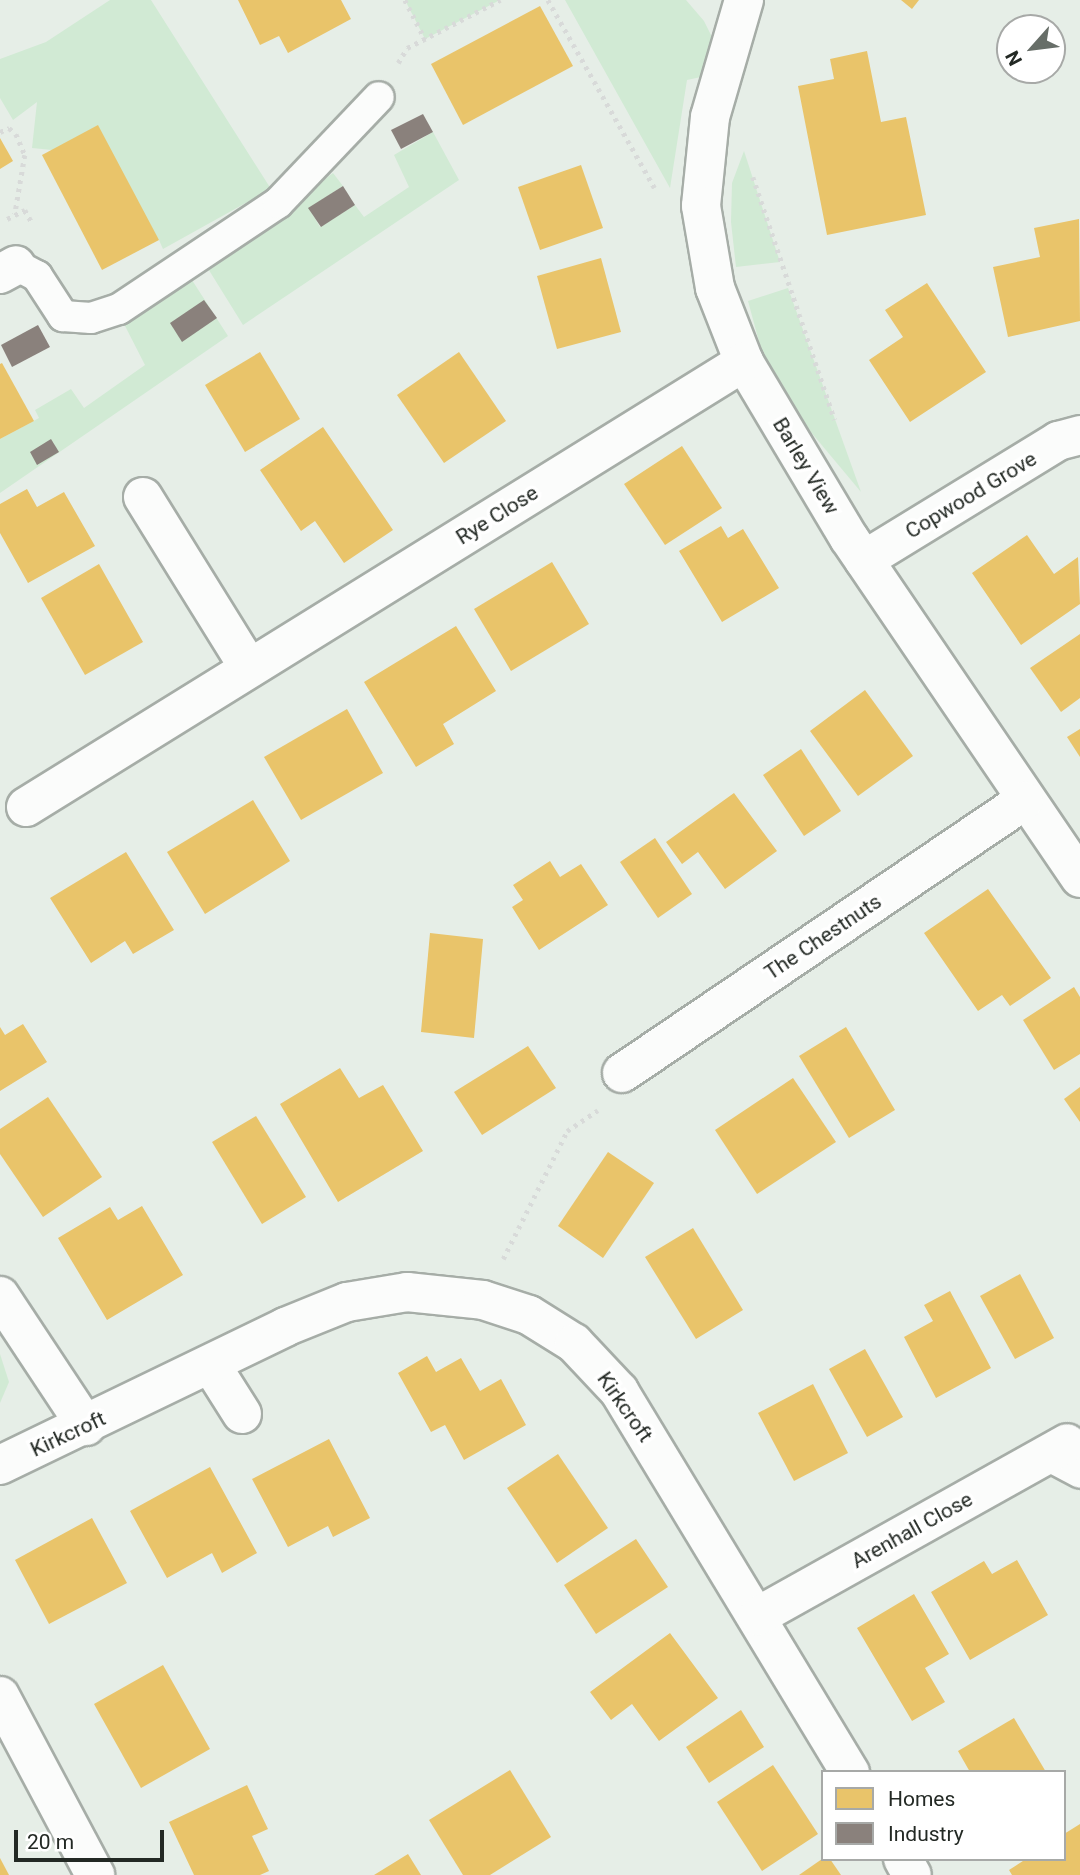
<!DOCTYPE html>
<style>
body{margin:0}
#map{position:relative;width:1080px;height:1875px;overflow:hidden;background:#e6eee7;font-family:Roboto,sans-serif}
div>[style]{position:absolute}
.green>*{inset:0;background:#d1ead4}
.homes>*{inset:0;background:#e9c46a}
.industry>*{inset:0;background:#8a817c}
.path>*{height:4.5px;margin-top:-2.25px;transform-origin:0;background:repeating-linear-gradient(90deg,#d8dad9 0 3.5px,transparent 0 8.5px)}
.roads{filter:drop-shadow(2px 0 #a6ada7) drop-shadow(-2px 0 #a6ada7) drop-shadow(0 2px #a6ada7) drop-shadow(0 -2px #a6ada7)}
.service>*{height:30px;margin:-15px;padding:0 15px;transform-origin:15px;border-radius:15px;background:#fbfcfb}
.minor>*{height:38px;margin:-19px;padding:0 19px;transform-origin:19px;border-radius:19px;background:#fbfcfb}
span{translate:-50% -50%;white-space:nowrap;text-align:center;line-height:1.15;-webkit-text-stroke:7px #fff;paint-order:stroke}
.street-label{font-size:21px;color:#232924}
.legend{position:absolute;left:821px;top:1770px;width:245px;height:91px;box-sizing:border-box;background:#fff;border:2px solid #a7a9a7;margin:0;padding:9px 12px;list-style:none;font-size:21px;color:#232924}
.legend li{display:flex;align-items:center;gap:14px;height:35px}
.legend b{width:35px;border:2px solid #a7a9a7}
.north{position:absolute;left:996px;top:14px;width:70px;height:70px;box-sizing:border-box;background:#fff;border:2px solid #a7a9a7;border-radius:50%;rotate:242deg;font-size:19px;font-weight:700;line-height:28px;text-align:center;color:#232924}
.north::after{content:'';display:block;margin:auto;width:24px;height:32px;background:#676e68;clip-path:polygon(50% 0,100% 100%,50% 72%,0 100%)}
.scale{position:absolute;left:14px;top:1830px;width:150px;height:32px;box-sizing:border-box;border:4px solid #232924;border-top:0;padding-left:9px;font-size:21px;line-height:24px;white-space:nowrap;color:#232924;-webkit-text-stroke:5px #fff;paint-order:stroke}
</style>
<div id="map">
<div class="green">
<i style="clip-path:polygon(110px 0,151px 0,271px 189px,163px 249px,159px 240px,52px 150px,32px 148px,37px 102px,13px 120px,0 98px,0 59px,46px 42px)"></i>
<i style="clip-path:polygon(405px 0,500px 0,425px 39px)"></i>
<i style="clip-path:polygon(565px 0,686px 0,704px 21px,714px 41px,701px 77px,687px 80px,670px 188px)"></i>
<i style="clip-path:polygon(433px 132px,459px 180px,243px 325px,207px 267px,333px 173px,343px 186px,309px 208px,320px 227px,355px 205px,364px 217px,409px 187px,394px 155px)"></i>
<i style="clip-path:polygon(744px 151px,780px 262px,736px 267px,731px 222px,732px 183px)"></i>
<i style="clip-path:polygon(190px 277px,228px 336px,0 493px,0 439px,39px 418px,35px 410px,71px 389px,84px 408px,145px 365px,123px 322px)"></i>
<i style="clip-path:polygon(788px 288px,861px 492px,810px 431px,761px 349px,748px 301px)"></i>
<i style="clip-path:polygon(0 1354px,9px 1382px,0 1403px)"></i>
</div>
<div class="homes">
<i style="clip-path:polygon(238px 0,341px 0,351px 19px,288px 53px,279px 36px,260px 45px)"></i>
<i style="clip-path:polygon(901px 0,919px 0,912px 9px)"></i>
<i style="clip-path:polygon(540px 6px,573px 66px,463px 125px,431px 64px)"></i>
<i style="clip-path:polygon(867px 51px,881px 122px,906px 117px,926px 215px,827px 235px,798px 86px,834px 79px,830px 59px)"></i>
<i style="clip-path:polygon(98px 125px,159px 240px,102px 270px,42px 155px)"></i>
<i style="clip-path:polygon(0 138px,13px 161px,0 169px)"></i>
<i style="clip-path:polygon(581px 165px,603px 228px,540px 250px,518px 187px)"></i>
<i style="clip-path:polygon(1079px 219px,1080px 321px,1008px 337px,993px 267px,1040px 257px,1034px 228px)"></i>
<i style="clip-path:polygon(601px 258px,621px 332px,557px 349px,537px 276px)"></i>
<i style="clip-path:polygon(927px 283px,986px 372px,910px 422px,869px 360px,903px 337px,885px 310px)"></i>
<i style="clip-path:polygon(260px 352px,300px 419px,245px 452px,205px 385px)"></i>
<i style="clip-path:polygon(459px 352px,506px 421px,444px 463px,397px 395px)"></i>
<i style="clip-path:polygon(2px 363px,34px 421px,0 439px,0 364px)"></i>
<i style="clip-path:polygon(323px 427px,393px 530px,344px 563px,315px 521px,301px 531px,260px 470px)"></i>
<i style="clip-path:polygon(682px 446px,722px 508px,665px 545px,624px 484px)"></i>
<i style="clip-path:polygon(27px 489px,37px 507px,64px 492px,95px 546px,28px 583px,0 533px,0 504px)"></i>
<i style="clip-path:polygon(721px 526px,728px 538px,743px 529px,779px 588px,722px 622px,679px 551px)"></i>
<i style="clip-path:polygon(1027px 535px,1054px 574px,1078px 557px,1080px 604px,1021px 645px,972px 573px)"></i>
<i style="clip-path:polygon(552px 562px,589px 624px,511px 671px,474px 609px)"></i>
<i style="clip-path:polygon(99px 564px,143px 642px,85px 675px,41px 598px)"></i>
<i style="clip-path:polygon(456px 626px,496px 691px,443px 724px,454px 744px,416px 767px,364px 682px)"></i>
<i style="clip-path:polygon(1080px 634px,1080px 698px,1061px 712px,1030px 668px)"></i>
<i style="clip-path:polygon(865px 690px,913px 756px,858px 796px,810px 731px)"></i>
<i style="clip-path:polygon(347px 709px,383px 773px,301px 820px,264px 757px)"></i>
<i style="clip-path:polygon(1080px 729px,1080px 757px,1067px 737px)"></i>
<i style="clip-path:polygon(801px 749px,841px 811px,804px 836px,763px 775px)"></i>
<i style="clip-path:polygon(734px 793px,777px 851px,725px 889px,698px 852px,682px 864px,666px 842px)"></i>
<i style="clip-path:polygon(253px 800px,290px 861px,205px 914px,167px 852px)"></i>
<i style="clip-path:polygon(655px 838px,692px 894px,658px 918px,620px 862px)"></i>
<i style="clip-path:polygon(126px 852px,174px 930px,133px 954px,125px 941px,91px 963px,50px 898px)"></i>
<i style="clip-path:polygon(550px 861px,560px 877px,581px 864px,608px 905px,539px 950px,512px 907px,523px 900px,513px 885px)"></i>
<i style="clip-path:polygon(988px 889px,1051px 978px,1010px 1006px,1002px 995px,978px 1011px,924px 933px)"></i>
<i style="clip-path:polygon(430px 933px,483px 939px,474px 1038px,421px 1032px)"></i>
<i style="clip-path:polygon(1074px 987px,1080px 997px,1080px 1054px,1054px 1070px,1023px 1020px)"></i>
<i style="clip-path:polygon(23px 1024px,47px 1062px,0 1091px,0 1027px,5px 1035px)"></i>
<i style="clip-path:polygon(846px 1027px,895px 1110px,849px 1138px,799px 1056px)"></i>
<i style="clip-path:polygon(528px 1046px,556px 1088px,482px 1135px,454px 1092px)"></i>
<i style="clip-path:polygon(340px 1068px,359px 1098px,383px 1085px,423px 1151px,338px 1202px,280px 1104px)"></i>
<i style="clip-path:polygon(793px 1078px,836px 1142px,757px 1194px,715px 1130px)"></i>
<i style="clip-path:polygon(1080px 1087px,1080px 1122px,1064px 1099px)"></i>
<i style="clip-path:polygon(48px 1097px,102px 1177px,43px 1217px,0 1154px,0 1129px)"></i>
<i style="clip-path:polygon(256px 1116px,306px 1197px,262px 1224px,212px 1142px)"></i>
<i style="clip-path:polygon(608px 1152px,654px 1183px,603px 1258px,558px 1226px)"></i>
<i style="clip-path:polygon(142px 1206px,183px 1275px,107px 1320px,58px 1238px,110px 1207px,118px 1220px)"></i>
<i style="clip-path:polygon(693px 1228px,743px 1310px,696px 1339px,645px 1257px)"></i>
<i style="clip-path:polygon(1020px 1274px,1054px 1338px,1015px 1359px,980px 1296px)"></i>
<i style="clip-path:polygon(950px 1291px,991px 1368px,936px 1398px,904px 1337px,933px 1321px,924px 1305px)"></i>
<i style="clip-path:polygon(865px 1349px,903px 1417px,867px 1437px,829px 1369px)"></i>
<i style="clip-path:polygon(427px 1356px,436px 1372px,461px 1358px,480px 1391px,501px 1379px,526px 1425px,464px 1460px,445px 1425px,431px 1432px,398px 1373px)"></i>
<i style="clip-path:polygon(813px 1384px,848px 1453px,794px 1481px,758px 1413px)"></i>
<i style="clip-path:polygon(329px 1439px,370px 1518px,333px 1537px,328px 1526px,288px 1547px,252px 1479px)"></i>
<i style="clip-path:polygon(558px 1454px,608px 1528px,557px 1563px,507px 1488px)"></i>
<i style="clip-path:polygon(210px 1467px,257px 1553px,222px 1573px,212px 1553px,167px 1578px,130px 1511px)"></i>
<i style="clip-path:polygon(92px 1518px,127px 1583px,49px 1624px,15px 1560px)"></i>
<i style="clip-path:polygon(636px 1539px,668px 1587px,596px 1634px,564px 1585px)"></i>
<i style="clip-path:polygon(1017px 1560px,1048px 1615px,970px 1660px,931px 1592px,984px 1561px,992px 1574px)"></i>
<i style="clip-path:polygon(914px 1594px,949px 1654px,925px 1668px,945px 1702px,912px 1721px,857px 1628px)"></i>
<i style="clip-path:polygon(670px 1633px,718px 1698px,659px 1741px,632px 1704px,611px 1720px,590px 1692px)"></i>
<i style="clip-path:polygon(163px 1665px,210px 1749px,141px 1788px,94px 1704px)"></i>
<i style="clip-path:polygon(741px 1710px,764px 1747px,709px 1783px,686px 1747px)"></i>
<i style="clip-path:polygon(1014px 1718px,1046px 1772px,970px 1772px,958px 1751px)"></i>
<i style="clip-path:polygon(773px 1765px,818px 1834px,762px 1871px,717px 1802px)"></i>
<i style="clip-path:polygon(510px 1770px,551px 1837px,490px 1875px,463px 1875px,429px 1820px)"></i>
<i style="clip-path:polygon(247px 1785px,268px 1829px,252px 1836px,269px 1871px,260px 1875px,194px 1875px,169px 1822px)"></i>
<i style="clip-path:polygon(1080px 1824px,1080px 1875px,1012px 1875px,1009px 1870px,1026px 1859px,1064px 1859px,1064px 1834px)"></i>
<i style="clip-path:polygon(408px 1854px,421px 1875px,374px 1875px)"></i>
<i style="clip-path:polygon(0 1858px,9px 1875px,0 1875px)"></i>
<i style="clip-path:polygon(822px 1859px,830px 1859px,841px 1875px,799px 1875px)"></i>
</div>
<div class="industry">
<i style="clip-path:polygon(423px 114px,433px 132px,401px 149px,391px 130px)"></i>
<i style="clip-path:polygon(343px 186px,355px 205px,321px 227px,308px 208px)"></i>
<i style="clip-path:polygon(204px 300px,217px 318px,182px 342px,170px 323px)"></i>
<i style="clip-path:polygon(38px 325px,50px 347px,12px 367px,1px 345px)"></i>
<i style="clip-path:polygon(51px 439px,59px 452px,37px 465px,30px 452px)"></i>
</div>
<div class="path">
<i style="left:405px;top:0;width:44px;rotate:62.9deg"></i>
<i style="left:548px;top:0;width:216px;rotate:60.4deg"></i>
<i style="left:398px;top:63px;width:17px;rotate:-59deg"></i>
<i style="left:407px;top:48px;width:105px;rotate:-27.3deg"></i>
<i style="left:0;top:132px;width:10px;rotate:-24deg"></i>
<i style="left:9px;top:128px;width:9px;rotate:41deg"></i>
<i style="left:16px;top:134px;width:23px;rotate:67deg"></i>
<i style="left:25px;top:155px;width:60px;rotate:99.6deg"></i>
<i style="left:753px;top:177px;width:256px;rotate:71.4deg"></i>
<i style="left:7px;top:219px;width:20px;rotate:-27deg"></i>
<i style="left:25px;top:210px;width:13px;rotate:61deg"></i>
<i style="left:503px;top:1259px;width:143px;rotate:-63.4deg"></i>
<i style="left:567px;top:1131px;width:37px;rotate:-34deg"></i>
</div>
<div class="roads">
<div class="service">
<i style="left:16px;top:265px;width:24px;rotate:28deg"></i>
<i style="left:37px;top:276px;width:48px;rotate:57deg"></i>
<i style="left:63px;top:316px;width:28px;rotate:4deg"></i>
<i style="left:91px;top:318px;width:29px;rotate:-18deg"></i>
<i style="left:119px;top:309px;width:191px;rotate:-33.7deg"></i>
<i style="left:278px;top:203px;width:146px;rotate:-46.4deg"></i>
<i style="left:1045px;top:1454px;width:40px;rotate:28deg"></i>
</div>
<div class="minor">
<i style="left:744px;top:0;width:122px;rotate:106.2deg"></i>
<i style="left:710px;top:117px;width:89px;rotate:95.8deg"></i>
<i style="left:701px;top:206px;width:83px;rotate:80.3deg"></i>
<i style="left:715px;top:288px;width:79px;rotate:68.6deg"></i>
<i style="left:744px;top:362px;width:205px;rotate:59.2deg"></i>
<i style="left:849px;top:538px;width:411px;rotate:55.8deg"></i>
<i style="left:0;top:274px;width:18px;rotate:-29deg"></i>
<i style="left:143px;top:497px;width:201px;rotate:58.2deg"></i>
<i style="left:864px;top:560px;width:228px;rotate:-31.5deg"></i>
<i style="left:1058px;top:441px;width:23px;rotate:-15deg"></i>
<i style="left:26px;top:807px;width:845px;rotate:-31.79deg"></i>
<i style="left:622px;top:1073px;width:485px;rotate:-34.1deg"></i>
<i style="left:0;top:1296px;width:156px;rotate:56.5deg"></i>
<i style="left:211px;top:1365px;width:58px;rotate:57.7deg"></i>
<i style="left:0;top:1465px;width:317px;rotate:-25.8deg"></i>
<i style="left:285px;top:1327px;width:67px;rotate:-22deg"></i>
<i style="left:347px;top:1302px;width:61px;rotate:-9.5deg"></i>
<i style="left:407px;top:1292px;width:76px;rotate:6deg"></i>
<i style="left:483px;top:1300px;width:48px;rotate:18.1deg"></i>
<i style="left:529px;top:1315px;width:53px;rotate:31.9deg"></i>
<i style="left:574px;top:1343px;width:66px;rotate:46.8deg"></i>
<i style="left:619px;top:1391px;width:446px;rotate:58.8deg"></i>
<i style="left:758px;top:1616px;width:354px;rotate:-29.2deg"></i>
<i style="left:0;top:1696px;width:203px;rotate:62deg"></i>
<i style="left:903px;top:1859px;width:18px;rotate:61deg"></i>
</div>
</div>
<div class="street-label">
<span style="left:806px;top:466px;rotate:59deg">Barley View</span>
<span style="left:971px;top:495px;rotate:-31deg">Copwood Grove</span>
<span style="left:497px;top:515px;rotate:-32deg">Rye Close</span>
<span style="left:823px;top:937px;rotate:-34deg">The Chestnuts</span>
<span style="left:625px;top:1407px;rotate:55deg">Kirkcroft</span>
<span style="left:68px;top:1434px;rotate:-25deg">Kirkcroft</span>
<span style="left:912px;top:1530px;rotate:-29deg">Arenhall Close</span>
</div>
<ul class="legend">
<li><b style="height:19px;background:#e9c46a"></b>Homes</li>
<li><b style="height:19px;background:#8a817c"></b>Industry</li>
</ul>
<div class="north">N</div>
<div class="scale">20 m</div>
</div>
